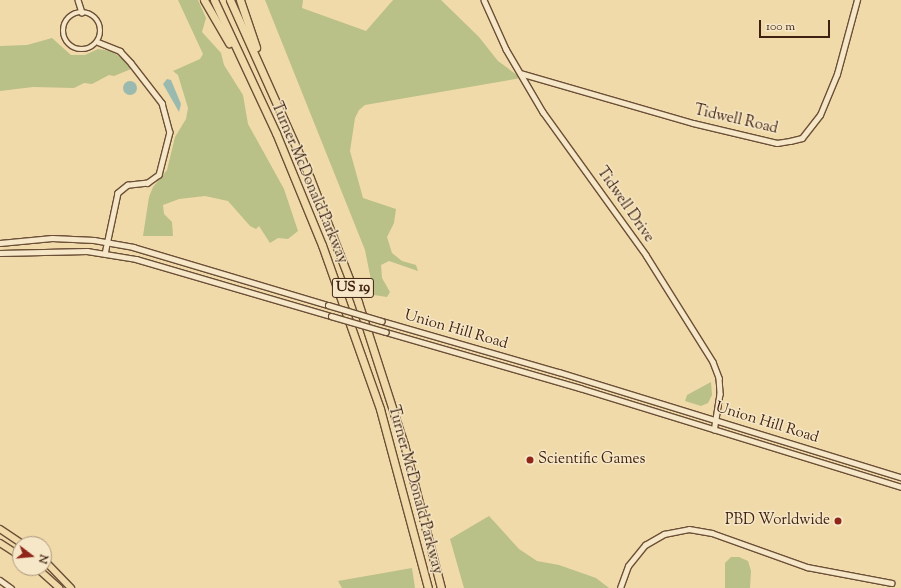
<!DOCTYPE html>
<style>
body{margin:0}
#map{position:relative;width:901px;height:588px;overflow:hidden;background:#f0daa9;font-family:"Sorts Mill Goudy",serif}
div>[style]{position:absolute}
.green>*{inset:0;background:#b9c088}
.water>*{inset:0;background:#9bbaaf}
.round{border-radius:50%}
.roads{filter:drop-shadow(1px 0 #6c4f37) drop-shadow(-1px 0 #6c4f37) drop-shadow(0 1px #6c4f37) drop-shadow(0 -1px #6c4f37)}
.minor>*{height:4.5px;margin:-2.25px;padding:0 2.25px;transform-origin:2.25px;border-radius:2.25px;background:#f5e7c7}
.minor>.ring{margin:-2.25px;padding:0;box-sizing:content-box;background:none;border:4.5px solid #f5e7c7;border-radius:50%}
.major>*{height:6px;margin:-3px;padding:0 3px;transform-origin:3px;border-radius:3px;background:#f0daa9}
.highway>*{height:7px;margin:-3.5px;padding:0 3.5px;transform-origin:3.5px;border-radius:3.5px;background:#f0daa9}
.bridges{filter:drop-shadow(1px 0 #6c4f37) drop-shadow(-1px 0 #6c4f37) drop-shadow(0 1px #6c4f37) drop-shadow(0 -1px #6c4f37)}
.minor-bridge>*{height:4.5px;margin:-2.25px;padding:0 2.25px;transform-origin:2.25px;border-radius:2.25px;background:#f5e7c7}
.dots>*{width:11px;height:11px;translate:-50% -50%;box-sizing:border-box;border:2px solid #f5e7c7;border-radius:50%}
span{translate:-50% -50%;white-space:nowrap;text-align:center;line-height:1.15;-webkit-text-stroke:3px #f5e7c7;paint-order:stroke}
.shield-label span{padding:1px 3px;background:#f5e7c7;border:1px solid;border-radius:3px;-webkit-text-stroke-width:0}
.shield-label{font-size:14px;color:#402111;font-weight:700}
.street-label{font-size:15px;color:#402111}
.poi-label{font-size:15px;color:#402111}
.left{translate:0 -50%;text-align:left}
.right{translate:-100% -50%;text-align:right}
.north{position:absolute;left:12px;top:536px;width:40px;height:40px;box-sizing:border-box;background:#f5e7c7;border:1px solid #ad987e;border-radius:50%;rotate:106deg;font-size:11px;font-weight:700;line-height:16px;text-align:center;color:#402111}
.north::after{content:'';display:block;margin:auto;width:14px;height:18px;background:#8f2418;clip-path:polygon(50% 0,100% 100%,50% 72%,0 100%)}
.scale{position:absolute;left:759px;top:20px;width:71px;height:18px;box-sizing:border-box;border:2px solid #402111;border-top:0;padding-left:5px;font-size:12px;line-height:14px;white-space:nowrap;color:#402111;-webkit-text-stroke:3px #f5e7c7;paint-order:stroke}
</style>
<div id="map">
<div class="green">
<i style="clip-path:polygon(178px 0,198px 0,206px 18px,202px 32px,221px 53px,224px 65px,243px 95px,248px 124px,284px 189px,298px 231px,288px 239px,278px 238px,270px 243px,259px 226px,256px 229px,250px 226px,228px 201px,205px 196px,179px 199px,163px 205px,164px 214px,172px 222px,173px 236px,143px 236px,149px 197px,153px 187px,167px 170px,175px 137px,186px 119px,188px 108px,178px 75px,173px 71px,200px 59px,203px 54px)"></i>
<i style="clip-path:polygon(265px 0,303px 0,302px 8px,366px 31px,393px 0,441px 0,479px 37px,498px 61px,521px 78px,365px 105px,359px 110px,355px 118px,350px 151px,363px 198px,396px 209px,394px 223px,387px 237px,392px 253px,402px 261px,416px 265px,418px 271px,389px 261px,381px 265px,382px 278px,390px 292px,387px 297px,374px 295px,365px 250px)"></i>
<i style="clip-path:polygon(52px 38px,71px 55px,85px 55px,98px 49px,111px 51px,123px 59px,131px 69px,114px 76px,109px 75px,92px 84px,84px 83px,74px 88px,33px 87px,0 91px,0 46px,27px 45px)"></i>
<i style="clip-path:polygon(711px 382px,712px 395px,708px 403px,701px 406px,685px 401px,687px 395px)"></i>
<i style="clip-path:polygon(489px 516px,519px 549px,537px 561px,559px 565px,596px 578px,609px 588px,464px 588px,450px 539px)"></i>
<i style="clip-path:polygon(731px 557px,739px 557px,748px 561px,751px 571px,750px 588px,725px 588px,725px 563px)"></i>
<i style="clip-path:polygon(412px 568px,415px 588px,342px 588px,338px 581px)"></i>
</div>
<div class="water">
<i style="clip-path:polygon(167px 79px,171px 80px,181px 104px,179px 112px,163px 84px)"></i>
<i class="round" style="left:123px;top:81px;width:14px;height:14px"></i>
</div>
<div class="roads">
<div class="minor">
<i style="left:78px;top:0;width:13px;rotate:72deg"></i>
<i style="left:484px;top:0;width:54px;rotate:65.8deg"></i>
<i style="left:506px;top:49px;width:73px;rotate:59.6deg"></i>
<i style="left:543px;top:112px;width:176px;rotate:54.2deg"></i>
<i style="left:646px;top:255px;width:126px;rotate:57.9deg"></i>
<i style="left:713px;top:362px;width:17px;rotate:69deg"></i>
<i style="left:719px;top:378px;width:16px;rotate:86deg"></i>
<i style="left:720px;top:394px;width:36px;rotate:99deg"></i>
<i class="ring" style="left:63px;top:12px;width:33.5px;height:33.5px"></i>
<i style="left:98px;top:42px;width:24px;rotate:22deg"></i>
<i style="left:120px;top:51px;width:16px;rotate:47deg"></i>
<i style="left:131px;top:63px;width:51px;rotate:52.2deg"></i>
<i style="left:162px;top:103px;width:30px;rotate:75deg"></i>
<i style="left:170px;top:132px;width:44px;rotate:104.3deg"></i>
<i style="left:159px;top:175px;width:14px;rotate:144deg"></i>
<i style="left:148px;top:183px;width:20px;rotate:174deg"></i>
<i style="left:128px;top:185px;width:13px;rotate:141deg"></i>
<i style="left:118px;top:193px;width:62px;rotate:102deg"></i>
<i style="left:520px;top:73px;width:180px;rotate:16.1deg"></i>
<i style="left:693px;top:123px;width:86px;rotate:13.4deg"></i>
<i style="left:777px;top:143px;width:13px;rotate:-9deg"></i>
<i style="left:790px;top:141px;width:12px;rotate:-14deg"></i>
<i style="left:802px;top:138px;width:29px;rotate:-52deg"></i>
<i style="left:820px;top:115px;width:44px;rotate:-67.5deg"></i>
<i style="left:837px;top:74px;width:77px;rotate:-74.9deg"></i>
<i style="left:0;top:243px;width:52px;rotate:-5.5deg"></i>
<i style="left:52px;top:238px;width:42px;rotate:2.7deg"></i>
<i style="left:94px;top:240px;width:40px;rotate:10deg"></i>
<i style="left:133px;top:247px;width:203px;rotate:16.6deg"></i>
<i style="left:0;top:253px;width:87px;rotate:-1.3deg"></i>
<i style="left:87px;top:251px;width:50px;rotate:9.3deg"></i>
<i style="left:136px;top:259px;width:203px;rotate:16.3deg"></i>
<i style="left:382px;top:321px;width:184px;rotate:16.1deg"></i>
<i style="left:559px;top:372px;width:358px;rotate:17.1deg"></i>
<i style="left:386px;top:332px;width:202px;rotate:16.1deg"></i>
<i style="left:580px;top:388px;width:336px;rotate:17.1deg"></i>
<i style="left:0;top:580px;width:14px;rotate:36deg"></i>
<i style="left:620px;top:588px;width:23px;rotate:-70deg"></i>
<i style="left:628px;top:566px;width:27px;rotate:-51deg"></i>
<i style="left:645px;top:545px;width:22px;rotate:-30deg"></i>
<i style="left:664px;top:534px;width:25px;rotate:-11deg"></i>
<i style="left:689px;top:529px;width:23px;rotate:10deg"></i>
<i style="left:712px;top:533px;width:101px;rotate:19.7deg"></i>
<i style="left:807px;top:567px;width:86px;rotate:10.7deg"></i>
</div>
<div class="major">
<i style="left:0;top:529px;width:27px;rotate:34deg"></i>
<i style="left:0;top:543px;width:24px;rotate:33deg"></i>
<i style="left:44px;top:560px;width:39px;rotate:46deg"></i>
<i style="left:37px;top:568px;width:30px;rotate:42deg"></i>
</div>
<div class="highway">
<i style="left:204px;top:0;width:50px;rotate:59.8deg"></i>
<i style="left:214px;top:0;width:147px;rotate:65deg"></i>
<i style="left:276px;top:133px;width:121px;rotate:67.7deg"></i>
<i style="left:322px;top:245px;width:174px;rotate:70.5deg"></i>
<i style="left:380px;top:409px;width:185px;rotate:75deg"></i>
<i style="left:230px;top:0;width:195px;rotate:65.8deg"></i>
<i style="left:310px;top:178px;width:133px;rotate:68.8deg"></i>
<i style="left:358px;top:302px;width:149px;rotate:72.1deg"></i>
<i style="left:404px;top:444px;width:149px;rotate:75.6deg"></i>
<i style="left:240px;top:0;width:50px;rotate:71.2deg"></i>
</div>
</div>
<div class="bridges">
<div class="minor-bridge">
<i style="left:328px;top:305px;width:56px;rotate:16.5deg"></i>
<i style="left:331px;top:316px;width:57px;rotate:16.2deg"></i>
</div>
</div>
<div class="dots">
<i style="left:530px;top:460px;background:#8f2418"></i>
<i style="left:838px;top:521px;background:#8f2418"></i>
</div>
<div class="shield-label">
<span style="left:353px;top:288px">US 19</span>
</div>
<div class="street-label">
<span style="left:736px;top:120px;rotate:13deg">Tidwell Road</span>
<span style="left:309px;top:183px;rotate:67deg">Turner McDonald Parkway</span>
<span style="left:625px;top:205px;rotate:55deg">Tidwell Drive</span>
<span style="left:456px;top:330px;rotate:16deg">Union Hill Road</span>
<span style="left:767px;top:423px;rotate:17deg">Union Hill Road</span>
<span style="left:415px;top:490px;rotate:75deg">Turner McDonald Parkway</span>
</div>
<div class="poi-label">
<span class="left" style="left:538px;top:460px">Scientific Games</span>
<span class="right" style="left:830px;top:521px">PBD Worldwide</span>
</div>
<div class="north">N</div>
<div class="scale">100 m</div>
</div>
